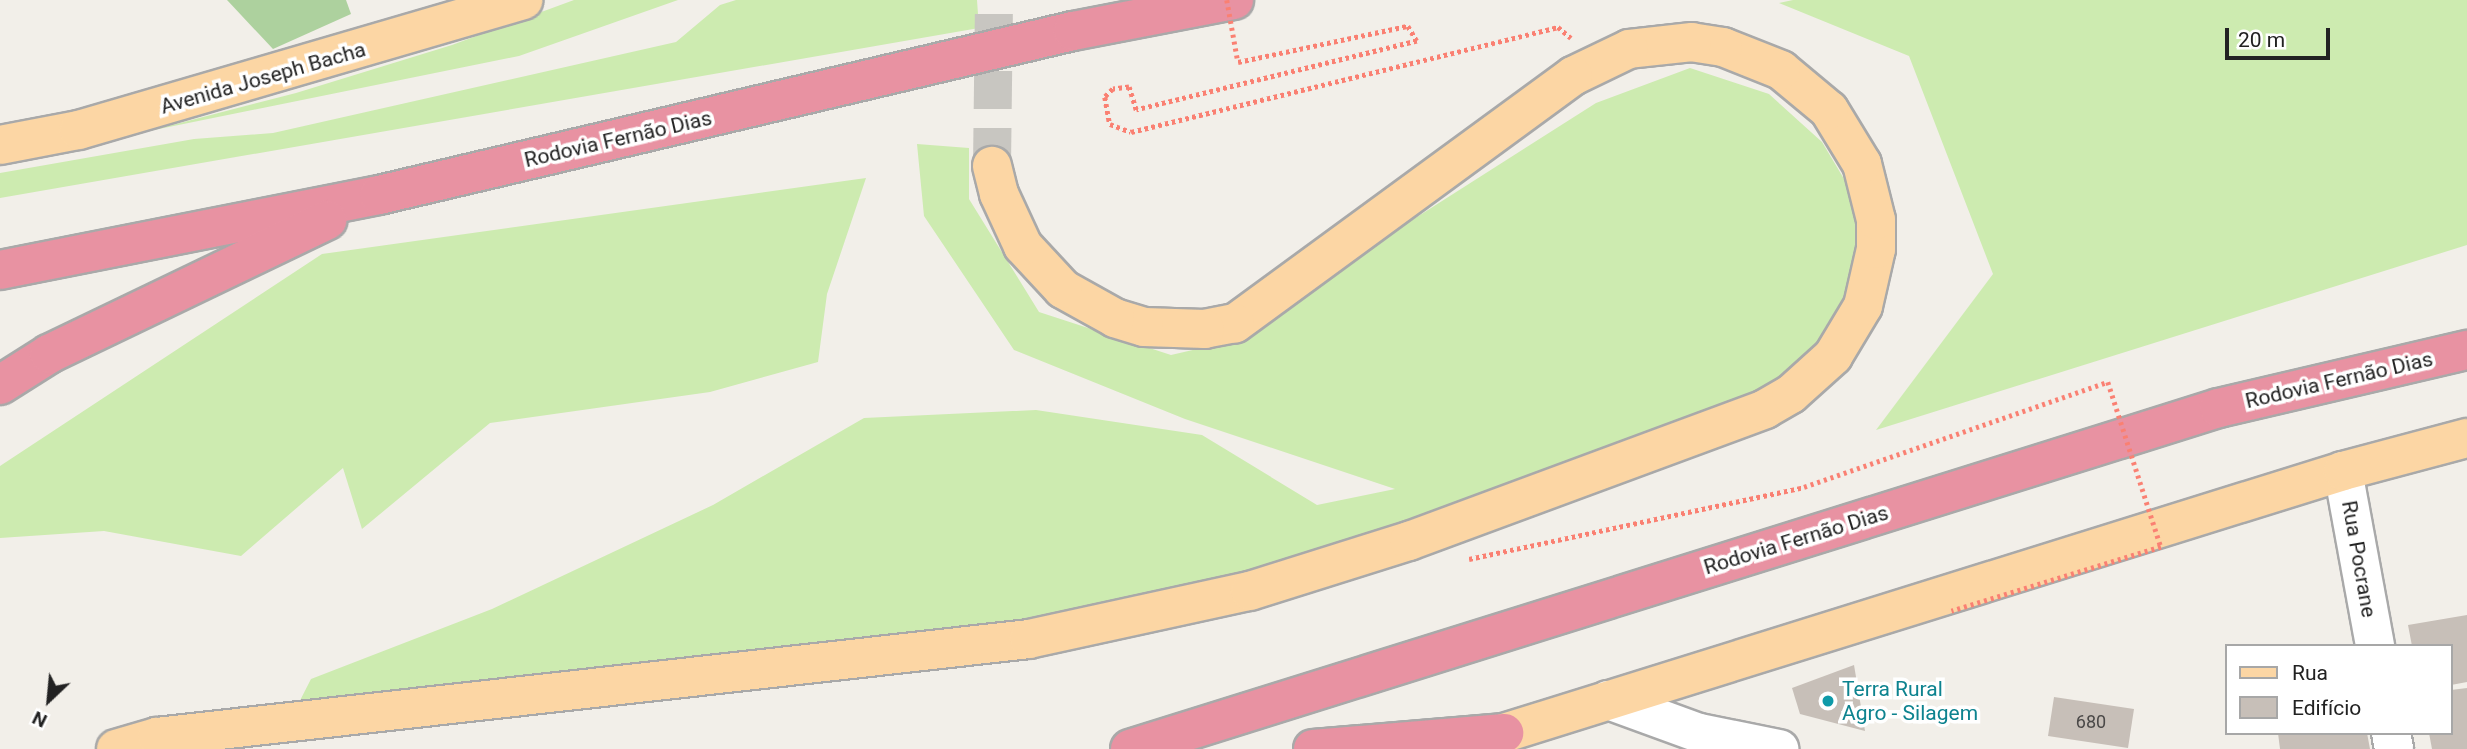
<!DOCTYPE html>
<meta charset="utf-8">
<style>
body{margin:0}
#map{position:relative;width:2467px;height:749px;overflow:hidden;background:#f2efe9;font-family:Roboto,sans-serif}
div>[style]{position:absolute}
.grass>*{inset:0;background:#cdebb0}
.forest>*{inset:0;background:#add19e}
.building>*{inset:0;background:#c7bfb8}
.major-tunnel>*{height:38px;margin-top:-19px;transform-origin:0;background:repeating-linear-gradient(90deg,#c8c6c1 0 38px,transparent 0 57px)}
.path>*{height:4.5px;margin-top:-2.25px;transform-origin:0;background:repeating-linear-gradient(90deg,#fa8072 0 3.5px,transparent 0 7px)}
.roads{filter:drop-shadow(2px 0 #a9a9a9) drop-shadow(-2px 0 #a9a9a9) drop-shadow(0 2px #a9a9a9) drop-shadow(0 -2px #a9a9a9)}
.minor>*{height:38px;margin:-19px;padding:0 19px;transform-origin:19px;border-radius:19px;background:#fff}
.major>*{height:38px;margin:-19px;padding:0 19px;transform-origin:19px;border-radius:19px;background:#fcd6a4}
.highway>*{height:38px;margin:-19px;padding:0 19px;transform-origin:19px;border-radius:19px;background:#e892a2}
.path-bridge>*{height:4.5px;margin-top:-2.25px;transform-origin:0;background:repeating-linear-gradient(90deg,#fa8072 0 3.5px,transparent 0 7px)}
.dots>*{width:19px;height:19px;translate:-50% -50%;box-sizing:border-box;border:4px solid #fff;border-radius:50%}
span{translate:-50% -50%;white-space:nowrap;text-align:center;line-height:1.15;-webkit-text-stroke:7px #fff;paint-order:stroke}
.number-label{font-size:18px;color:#4b4948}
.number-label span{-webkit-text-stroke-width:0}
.street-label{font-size:21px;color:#222}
.culture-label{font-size:21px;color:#0d838f}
.left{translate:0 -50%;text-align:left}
.legend{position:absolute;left:2225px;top:644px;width:228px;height:91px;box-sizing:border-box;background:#fff;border:2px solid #a7a7a7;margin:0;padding:9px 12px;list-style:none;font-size:21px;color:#222}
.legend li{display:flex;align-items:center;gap:14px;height:35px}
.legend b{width:35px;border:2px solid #a7a7a7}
.north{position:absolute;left:14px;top:665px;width:70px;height:70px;-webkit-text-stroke:5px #fff;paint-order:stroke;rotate:206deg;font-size:19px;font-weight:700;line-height:28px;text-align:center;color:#222}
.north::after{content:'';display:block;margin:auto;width:24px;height:32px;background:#222;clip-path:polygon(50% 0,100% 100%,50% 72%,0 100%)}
.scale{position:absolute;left:2225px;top:28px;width:105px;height:32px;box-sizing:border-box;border:4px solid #222;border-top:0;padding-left:9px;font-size:21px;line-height:24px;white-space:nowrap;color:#222;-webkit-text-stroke:5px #fff;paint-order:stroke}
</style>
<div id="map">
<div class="grass">
<i style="clip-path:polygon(574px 0,678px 0,519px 56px,149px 131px,296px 93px,452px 45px)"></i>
<i style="clip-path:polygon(736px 0,977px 0,979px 28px,0 198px,0 173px,194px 139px,273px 133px,676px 42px,720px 5px)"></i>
<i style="clip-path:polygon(1793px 0,2467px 0,2467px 245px,1876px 430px,1993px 274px,1909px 56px,1779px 3px)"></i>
<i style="clip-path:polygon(1690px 68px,1769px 94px,1822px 142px,1859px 204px,1860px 271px,1818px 359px,1758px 396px,1267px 577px,995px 624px,289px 722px,311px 679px,492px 609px,713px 505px,864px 418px,1036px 410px,1202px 435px,1317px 505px,1395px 489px,1185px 419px,1014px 350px,924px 216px,917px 144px,969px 148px,969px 199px,1039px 312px,1171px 355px,1249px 337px,1384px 238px,1596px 103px)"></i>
<i style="clip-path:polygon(866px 178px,827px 294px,818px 362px,710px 392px,490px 423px,362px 529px,343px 468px,241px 556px,104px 531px,0 538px,0 466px,322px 254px)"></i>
</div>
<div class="forest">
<i style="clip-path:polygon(227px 0,346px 0,351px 14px,273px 49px)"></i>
</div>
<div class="building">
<i style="clip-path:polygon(2467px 615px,2467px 682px,2451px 685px,2451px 646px,2412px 646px,2408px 625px)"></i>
<i style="clip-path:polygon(1854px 665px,1865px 731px,1800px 714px,1792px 688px)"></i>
<i style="clip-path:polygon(2467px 688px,2467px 749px,2432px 749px,2429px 733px,2451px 733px,2451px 690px)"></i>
<i style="clip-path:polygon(2054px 697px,2134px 709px,2128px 748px,2048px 736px)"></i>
<i style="clip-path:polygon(2278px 733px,2367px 733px,2370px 749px,2280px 749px)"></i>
</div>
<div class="major-tunnel">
<i style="left:992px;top:166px;width:166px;rotate:-89.3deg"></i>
</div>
<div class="path">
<i style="left:1238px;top:62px;width:174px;rotate:-12deg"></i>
<i style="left:1408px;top:26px;width:17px;rotate:59deg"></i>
<i style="left:1417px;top:41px;width:289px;rotate:166.2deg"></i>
<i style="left:1136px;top:110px;width:24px;rotate:-107deg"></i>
<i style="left:1129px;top:87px;width:16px;rotate:173deg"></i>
<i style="left:1113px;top:89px;width:11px;rotate:135deg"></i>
<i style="left:1105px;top:97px;width:27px;rotate:80deg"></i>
<i style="left:1110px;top:124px;width:22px;rotate:21deg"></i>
<i style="left:1131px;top:132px;width:440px;rotate:-13.8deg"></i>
<i style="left:1558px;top:27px;width:17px;rotate:40deg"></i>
<i style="left:1469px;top:559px;width:343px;rotate:-12.1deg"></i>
</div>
<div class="roads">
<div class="minor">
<i style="left:2343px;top:471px;width:178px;rotate:79.6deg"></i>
<i style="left:1608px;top:700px;width:97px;rotate:19.9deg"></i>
<i style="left:1699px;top:733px;width:82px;rotate:11.3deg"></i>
<i style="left:2391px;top:733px;width:16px;rotate:79deg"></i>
</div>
<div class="major">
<i style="left:0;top:145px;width:80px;rotate:-10.8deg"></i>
<i style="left:79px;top:130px;width:463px;rotate:-16.3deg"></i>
<i style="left:1504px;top:733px;width:879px;rotate:-17.34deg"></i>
<i style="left:2343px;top:471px;width:128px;rotate:-14.9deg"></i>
<i style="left:116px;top:749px;width:43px;rotate:-16.3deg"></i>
<i style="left:157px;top:737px;width:877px;rotate:-6.41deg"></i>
<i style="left:1029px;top:639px;width:226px;rotate:-12.3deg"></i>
<i style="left:1250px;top:591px;width:167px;rotate:-17.5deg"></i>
<i style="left:1409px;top:541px;width:380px;rotate:-20.3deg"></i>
<i style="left:1765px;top:409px;width:30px;rotate:-30deg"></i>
<i style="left:1791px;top:394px;width:57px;rotate:-42.1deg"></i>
<i style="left:1833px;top:356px;width:58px;rotate:-59deg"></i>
<i style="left:1863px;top:306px;width:58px;rotate:-77.2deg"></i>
<i style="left:1876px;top:249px;width:29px;rotate:-90deg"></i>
<i style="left:1876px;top:220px;width:58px;rotate:-104deg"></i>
<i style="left:1862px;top:164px;width:63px;rotate:-121.4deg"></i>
<i style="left:1829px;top:110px;width:62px;rotate:-140.2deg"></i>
<i style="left:1781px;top:70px;width:62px;rotate:-158.4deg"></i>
<i style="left:1723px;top:47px;width:31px;rotate:-171deg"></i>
<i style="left:1692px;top:42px;width:63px;rotate:173.7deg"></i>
<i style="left:1629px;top:49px;width:62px;rotate:154.3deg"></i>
<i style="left:1573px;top:76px;width:419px;rotate:143.8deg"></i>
<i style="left:1235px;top:323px;width:31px;rotate:169deg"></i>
<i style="left:1205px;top:329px;width:61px;rotate:-178.1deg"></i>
<i style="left:1144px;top:327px;width:30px;rotate:-163deg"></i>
<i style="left:1115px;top:318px;width:60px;rotate:-150.9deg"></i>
<i style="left:1063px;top:289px;width:59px;rotate:-132.9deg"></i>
<i style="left:1023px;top:246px;width:57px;rotate:-114.8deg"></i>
<i style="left:999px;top:194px;width:29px;rotate:-104deg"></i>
</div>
<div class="highway">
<i style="left:0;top:270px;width:386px;rotate:-11.2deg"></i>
<i style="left:379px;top:195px;width:713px;rotate:-13.3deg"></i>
<i style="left:1073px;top:31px;width:164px;rotate:-10.9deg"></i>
<i style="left:0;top:385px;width:58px;rotate:-32.3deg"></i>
<i style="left:49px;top:354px;width:309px;rotate:-25.7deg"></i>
<i style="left:1130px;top:749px;width:1141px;rotate:-17.39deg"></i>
<i style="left:2219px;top:408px;width:255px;rotate:-13.2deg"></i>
<i style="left:1313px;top:749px;width:192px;rotate:-4.8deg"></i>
</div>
</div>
<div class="path-bridge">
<i style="left:1227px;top:0;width:63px;rotate:79.9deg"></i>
<i style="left:1804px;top:487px;width:322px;rotate:-19.1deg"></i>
<i style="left:2108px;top:382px;width:173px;rotate:72.2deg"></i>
<i style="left:2161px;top:547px;width:219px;rotate:163deg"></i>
</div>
<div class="dots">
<i style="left:1828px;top:701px;background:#0f9aa8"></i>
</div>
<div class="number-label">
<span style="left:2091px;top:722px">680</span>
</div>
<div class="street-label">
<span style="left:263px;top:78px;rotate:-16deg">Avenida Joseph Bacha</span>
<span style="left:618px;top:139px;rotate:-13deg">Rodovia Fernão Dias</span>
<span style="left:2339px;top:380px;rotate:-13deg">Rodovia Fernão Dias</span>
<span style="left:1796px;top:540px;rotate:-17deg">Rodovia Fernão Dias</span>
<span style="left:2359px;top:559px;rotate:80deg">Rua Pocrane</span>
</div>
<div class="culture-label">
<span class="left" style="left:1842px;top:701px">Terra Rural<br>Agro - Silagem</span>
</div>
<ul class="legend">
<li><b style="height:9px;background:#fcd6a4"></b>Rua</li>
<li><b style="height:19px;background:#c7bfb8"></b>Edifício</li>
</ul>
<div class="north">N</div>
<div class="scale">20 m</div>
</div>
